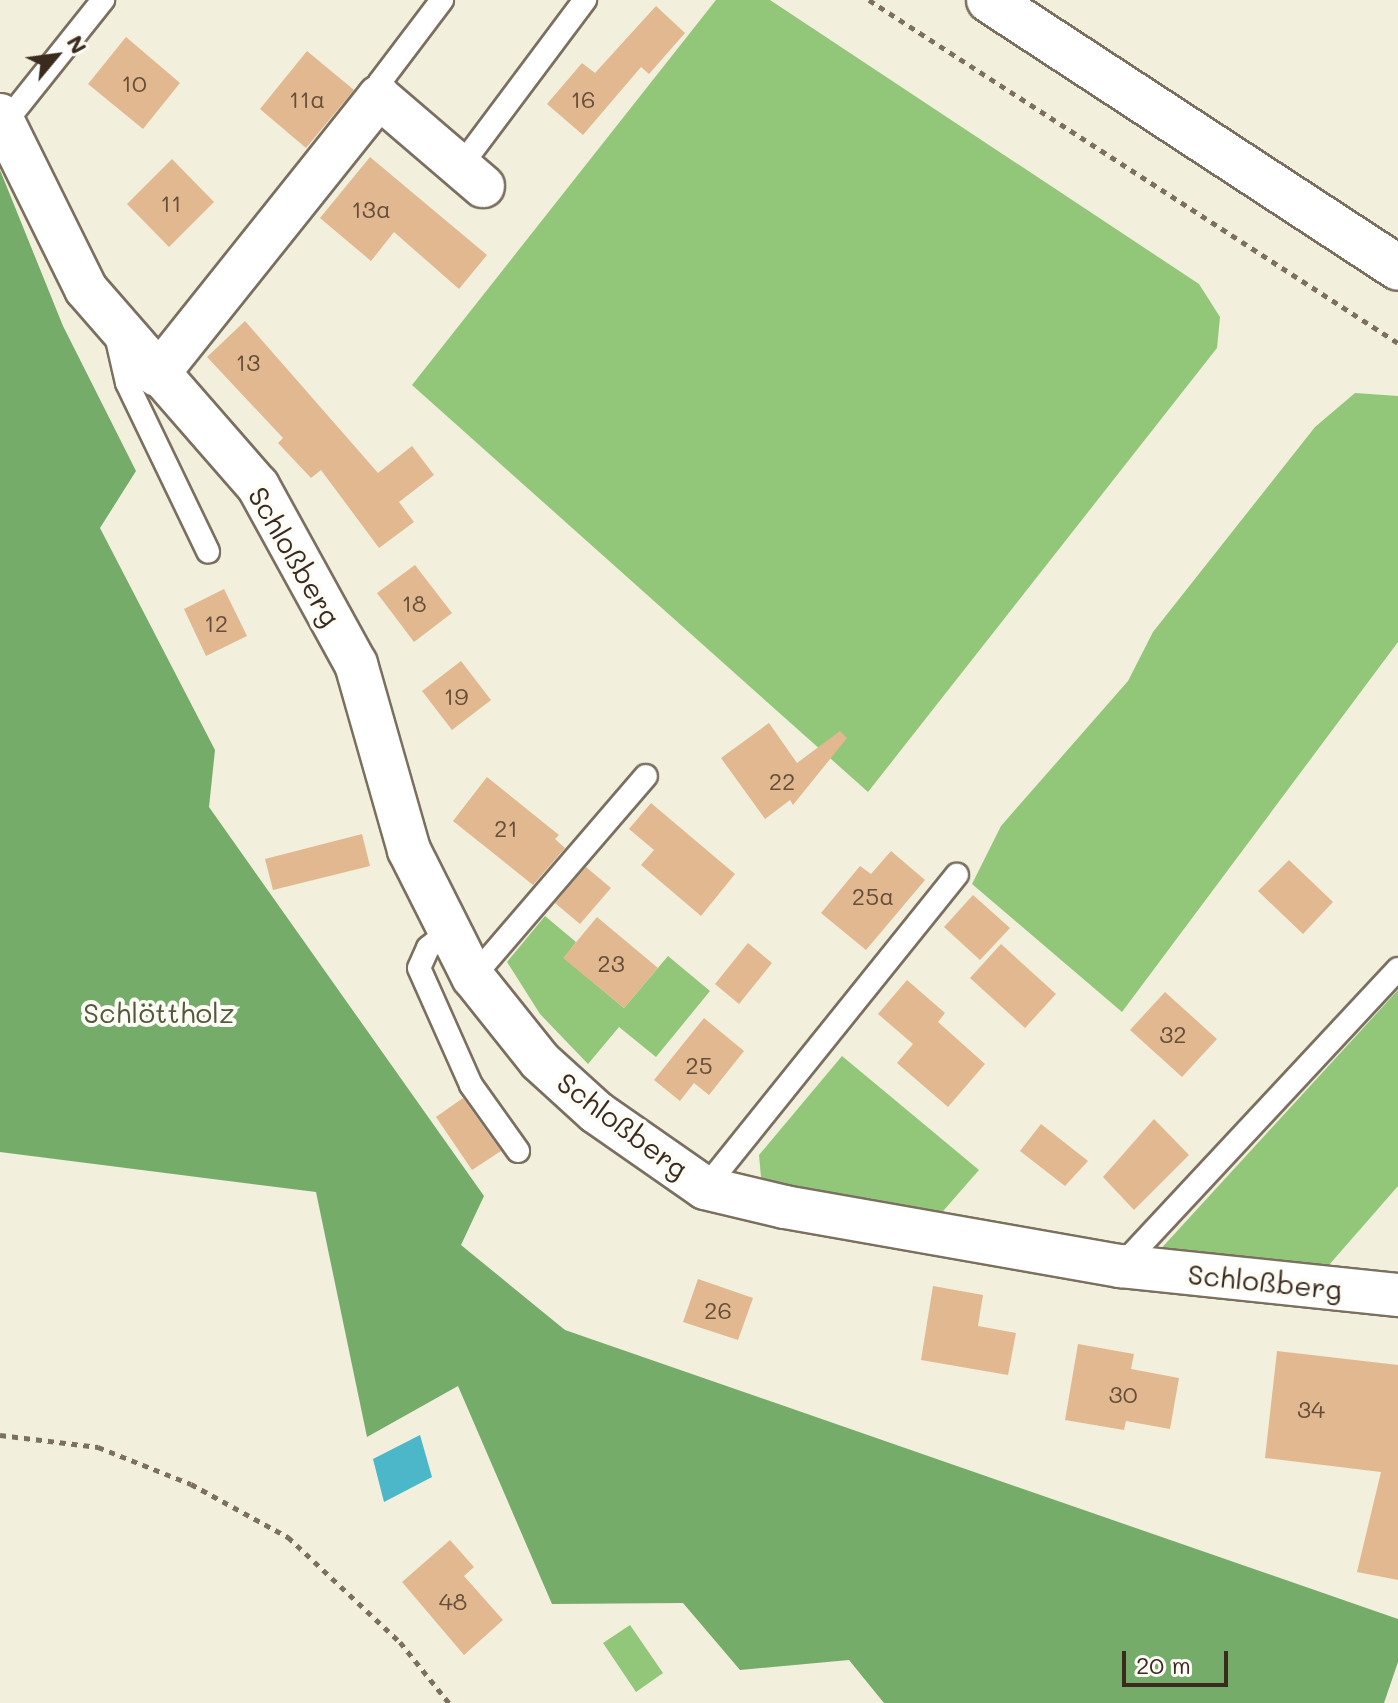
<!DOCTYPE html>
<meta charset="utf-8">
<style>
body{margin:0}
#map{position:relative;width:1398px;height:1703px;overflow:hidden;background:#f2efdc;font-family:Mali,sans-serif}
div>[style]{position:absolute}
.green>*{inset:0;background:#92c779}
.forest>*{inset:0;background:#75ac69}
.water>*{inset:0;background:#4cb7c8}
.building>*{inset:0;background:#e2b890}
.path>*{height:5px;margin-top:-2.5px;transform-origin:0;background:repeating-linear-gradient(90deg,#7b6f60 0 6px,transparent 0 12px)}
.roads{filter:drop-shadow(2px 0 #7b6f60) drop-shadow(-2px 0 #7b6f60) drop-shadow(0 2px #7b6f60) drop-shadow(0 -2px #7b6f60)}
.lane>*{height:22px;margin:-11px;padding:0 11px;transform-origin:11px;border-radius:11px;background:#fff}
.street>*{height:42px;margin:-21px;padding:0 21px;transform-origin:21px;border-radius:21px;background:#fff}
.primary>*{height:44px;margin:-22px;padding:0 22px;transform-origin:22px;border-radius:22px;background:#fff}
span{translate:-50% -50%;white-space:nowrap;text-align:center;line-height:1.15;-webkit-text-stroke:8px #fdfcf7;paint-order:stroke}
.number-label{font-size:24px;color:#654e3a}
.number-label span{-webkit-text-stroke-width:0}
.street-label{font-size:28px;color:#3b2a1e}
.park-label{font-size:28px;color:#555939}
.north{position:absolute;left:16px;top:16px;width:80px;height:80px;-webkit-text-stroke:6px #fdfcf7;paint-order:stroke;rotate:61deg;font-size:22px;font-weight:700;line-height:32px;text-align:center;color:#3b2a1e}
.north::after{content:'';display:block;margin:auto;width:28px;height:36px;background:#3b2a1e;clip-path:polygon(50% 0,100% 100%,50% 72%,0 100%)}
.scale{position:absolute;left:1122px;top:1651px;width:106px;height:36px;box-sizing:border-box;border:4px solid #3b2a1e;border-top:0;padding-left:10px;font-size:24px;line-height:28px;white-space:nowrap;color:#3b2a1e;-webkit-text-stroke:6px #fdfcf7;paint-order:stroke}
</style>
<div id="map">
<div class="green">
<i style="clip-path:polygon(716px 0,770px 0,1199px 284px,1220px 317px,1217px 348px,868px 792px,412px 385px)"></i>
<i style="clip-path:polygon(1355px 393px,1398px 396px,1398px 642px,1122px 1012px,972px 884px,1001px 826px,1128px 681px,1153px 632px,1315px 427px)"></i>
<i style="clip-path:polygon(545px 916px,576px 942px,564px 958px,624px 1008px,668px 956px,710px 991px,656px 1057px,619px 1027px,588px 1064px,540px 1014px,507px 962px)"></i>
<i style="clip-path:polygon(1398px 990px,1398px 1186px,1322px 1273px,1157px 1253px)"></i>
<i style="clip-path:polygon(842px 1056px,979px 1170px,937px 1218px,769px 1184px,761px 1177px,759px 1155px)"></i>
<i style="clip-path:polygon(630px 1625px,663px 1673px,636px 1692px,603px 1643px)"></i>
</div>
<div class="forest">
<i style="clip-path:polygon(0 170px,63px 326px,136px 471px,100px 528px,215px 750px,209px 807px,484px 1196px,461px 1245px,565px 1330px,1398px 1619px,1398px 1662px,1384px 1703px,884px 1703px,849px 1660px,740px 1670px,683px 1603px,552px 1604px,458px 1386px,367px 1437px,316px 1192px,0 1152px)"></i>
</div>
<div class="water">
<i style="clip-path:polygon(420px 1435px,432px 1477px,384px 1502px,373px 1459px)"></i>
</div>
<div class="building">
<i style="clip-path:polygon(656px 6px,685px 33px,649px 74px,641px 67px,583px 135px,547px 104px,582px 63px,595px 73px)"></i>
<i style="clip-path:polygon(126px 37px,180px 83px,143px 129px,88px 84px)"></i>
<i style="clip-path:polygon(307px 51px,354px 90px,306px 148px,260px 109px)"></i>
<i style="clip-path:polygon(370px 157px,487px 255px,459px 289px,394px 232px,371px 261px,320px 218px)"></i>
<i style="clip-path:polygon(172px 159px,214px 202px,169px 247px,127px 204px)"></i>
<i style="clip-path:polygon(245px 321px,378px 473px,412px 446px,434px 475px,399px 502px,414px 522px,379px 548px,321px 470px,311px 478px,278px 443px,283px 438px,207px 357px)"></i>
<i style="clip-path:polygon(415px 565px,452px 613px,414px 642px,377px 593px)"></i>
<i style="clip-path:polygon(224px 589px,247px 636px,206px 656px,184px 609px)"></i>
<i style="clip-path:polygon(461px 661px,491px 700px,452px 730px,422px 691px)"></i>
<i style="clip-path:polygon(769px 723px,797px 763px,840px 731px,847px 738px,793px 805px,790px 800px,765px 819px,721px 758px)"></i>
<i style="clip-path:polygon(487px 777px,559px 835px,555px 839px,565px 848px,533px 885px,453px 821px)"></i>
<i style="clip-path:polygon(651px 803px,735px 874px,701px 916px,641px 865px,654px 850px,629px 829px)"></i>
<i style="clip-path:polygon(362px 834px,370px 866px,273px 890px,265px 859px)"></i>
<i style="clip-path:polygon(891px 851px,925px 880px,866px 950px,821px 913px,860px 866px,871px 874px)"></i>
<i style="clip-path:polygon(1289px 860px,1333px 902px,1303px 934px,1258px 891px)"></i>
<i style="clip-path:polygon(586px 867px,611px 888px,580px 924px,555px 903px)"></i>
<i style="clip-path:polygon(973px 895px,1010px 928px,980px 960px,944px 927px)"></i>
<i style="clip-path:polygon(597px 917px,658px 968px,624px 1008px,563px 958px)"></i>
<i style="clip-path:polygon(748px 943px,772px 963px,739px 1004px,715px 984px)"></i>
<i style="clip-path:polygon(1001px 944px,1056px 994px,1025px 1028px,970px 978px)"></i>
<i style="clip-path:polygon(907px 980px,945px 1013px,938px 1022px,985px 1064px,948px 1107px,897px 1063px,913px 1044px,878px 1014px)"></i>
<i style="clip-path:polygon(1165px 992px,1217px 1039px,1182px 1077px,1130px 1030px)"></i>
<i style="clip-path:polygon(704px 1018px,744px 1051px,709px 1095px,694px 1083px,680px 1101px,654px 1080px)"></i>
<i style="clip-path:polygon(463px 1098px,501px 1151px,472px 1170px,436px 1117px)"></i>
<i style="clip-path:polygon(1154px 1119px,1189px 1155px,1134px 1210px,1103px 1177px)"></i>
<i style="clip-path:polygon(1041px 1124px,1088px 1161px,1065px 1186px,1020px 1151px)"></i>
<i style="clip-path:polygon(698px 1279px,753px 1298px,738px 1340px,683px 1322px)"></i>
<i style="clip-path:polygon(933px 1286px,983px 1295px,978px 1326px,1016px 1333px,1008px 1375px,921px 1360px)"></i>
<i style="clip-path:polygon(1078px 1344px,1134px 1354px,1131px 1369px,1179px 1378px,1170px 1429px,1126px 1421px,1124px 1430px,1065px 1420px)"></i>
<i style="clip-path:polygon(1277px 1351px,1398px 1365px,1398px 1580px,1357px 1572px,1381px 1472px,1265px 1458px)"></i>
<i style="clip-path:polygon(450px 1540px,474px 1567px,464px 1576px,503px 1620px,464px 1655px,402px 1582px)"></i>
</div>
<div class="path">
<i style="left:869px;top:0;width:630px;rotate:32.96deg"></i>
<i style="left:0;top:1435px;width:99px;rotate:7deg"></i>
<i style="left:98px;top:1447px;width:100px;rotate:21.7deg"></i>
<i style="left:191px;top:1484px;width:111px;rotate:28.7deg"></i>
<i style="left:288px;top:1537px;width:154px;rotate:43.2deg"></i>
<i style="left:400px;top:1642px;width:78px;rotate:51.2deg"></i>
</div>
<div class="roads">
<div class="lane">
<i style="left:379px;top:97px;width:15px;rotate:-86deg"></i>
<i style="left:380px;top:82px;width:103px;rotate:-52.9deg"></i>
<i style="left:4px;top:124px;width:159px;rotate:-51.4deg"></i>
<i style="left:460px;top:167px;width:209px;rotate:-53.2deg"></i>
<i style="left:116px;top:335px;width:49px;rotate:77.1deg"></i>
<i style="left:127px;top:383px;width:187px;rotate:64.3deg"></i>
<i style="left:447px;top:933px;width:24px;rotate:142deg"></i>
<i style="left:428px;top:948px;width:22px;rotate:114deg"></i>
<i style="left:419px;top:968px;width:128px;rotate:66deg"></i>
<i style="left:471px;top:1085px;width:81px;rotate:54.5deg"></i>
<i style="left:473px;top:977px;width:265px;rotate:-49.3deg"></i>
<i style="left:705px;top:1188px;width:402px;rotate:-51.2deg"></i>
<i style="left:1121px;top:1266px;width:406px;rotate:-47deg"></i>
</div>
<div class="street">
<i style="left:0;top:115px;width:194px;rotate:63.7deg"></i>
<i style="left:86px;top:289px;width:262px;rotate:48.9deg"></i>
<i style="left:258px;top:486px;width:203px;rotate:61.2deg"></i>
<i style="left:356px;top:664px;width:193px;rotate:74.1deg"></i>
<i style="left:409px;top:850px;width:142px;rotate:63.3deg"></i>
<i style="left:473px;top:977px;width:107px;rotate:51.4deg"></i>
<i style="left:540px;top:1061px;width:76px;rotate:42.3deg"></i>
<i style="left:596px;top:1112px;width:133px;rotate:34.9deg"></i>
<i style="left:705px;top:1188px;width:82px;rotate:13.4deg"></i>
<i style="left:785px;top:1207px;width:341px;rotate:10deg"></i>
<i style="left:1121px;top:1266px;width:279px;rotate:6deg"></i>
<i style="left:157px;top:375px;width:356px;rotate:-51.4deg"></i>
<i style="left:379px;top:97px;width:137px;rotate:40.6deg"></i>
</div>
<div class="primary">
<i style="left:989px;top:0;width:489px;rotate:33.2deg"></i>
</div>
</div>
<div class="number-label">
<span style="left:134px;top:83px">10</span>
<span style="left:307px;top:99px">11a</span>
<span style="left:583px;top:99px">16</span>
<span style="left:171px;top:203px">11</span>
<span style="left:371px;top:209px">13a</span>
<span style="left:248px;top:362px">13</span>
<span style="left:414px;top:603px">18</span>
<span style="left:216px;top:623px">12</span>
<span style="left:456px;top:696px">19</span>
<span style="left:782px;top:781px">22</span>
<span style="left:506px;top:828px">21</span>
<span style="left:873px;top:896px">25a</span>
<span style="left:611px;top:963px">23</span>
<span style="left:1173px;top:1034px">32</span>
<span style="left:699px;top:1065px">25</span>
<span style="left:718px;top:1310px">26</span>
<span style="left:1123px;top:1394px">30</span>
<span style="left:1311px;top:1409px">34</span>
<span style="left:453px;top:1601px">48</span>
</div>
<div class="street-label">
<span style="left:295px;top:556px;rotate:60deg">Schloßberg</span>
<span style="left:623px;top:1125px;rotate:37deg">Schloßberg</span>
<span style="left:1265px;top:1281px;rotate:6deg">Schloßberg</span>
</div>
<div class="park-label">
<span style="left:159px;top:1012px">Schlöttholz</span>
</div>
<div class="north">N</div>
<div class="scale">20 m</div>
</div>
